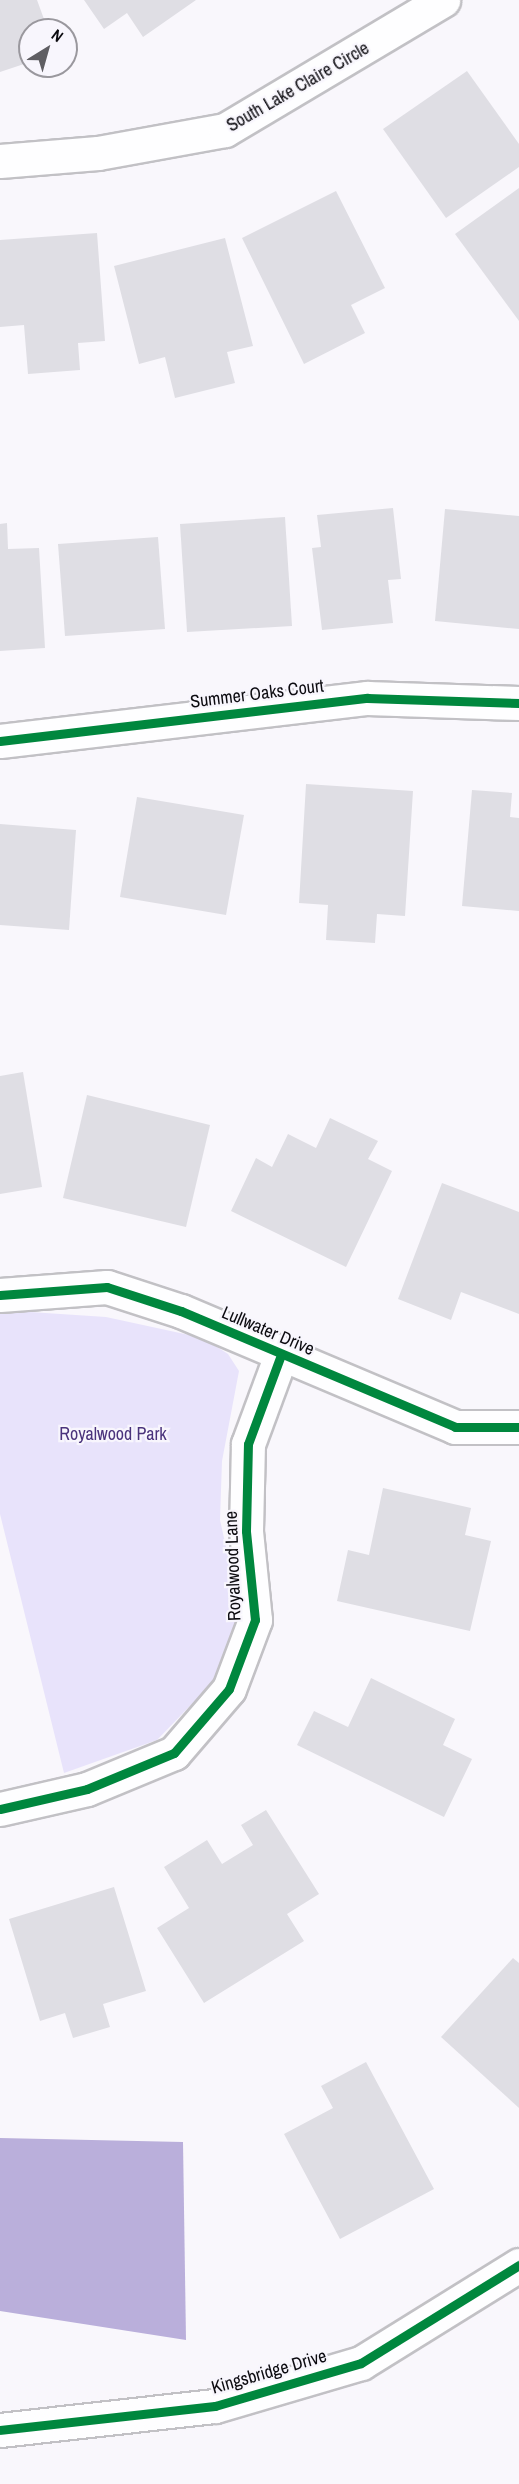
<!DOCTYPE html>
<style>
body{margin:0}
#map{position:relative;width:519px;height:2484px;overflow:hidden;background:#f9f7fc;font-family:"Archivo Narrow",sans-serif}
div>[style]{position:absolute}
.green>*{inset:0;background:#e8e3fb}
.water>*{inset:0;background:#baafdb}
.building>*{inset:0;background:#dfdee4}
.roads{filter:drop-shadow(2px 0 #c2c1c5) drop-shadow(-2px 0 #c2c1c5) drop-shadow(0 2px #c2c1c5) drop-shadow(0 -2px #c2c1c5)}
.minor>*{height:33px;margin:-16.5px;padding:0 16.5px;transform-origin:16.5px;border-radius:16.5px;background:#fefeff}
.cycleway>*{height:9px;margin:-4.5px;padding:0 4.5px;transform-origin:4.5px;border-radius:4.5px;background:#00873e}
span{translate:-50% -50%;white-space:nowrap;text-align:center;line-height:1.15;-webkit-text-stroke:4.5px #f8f6fd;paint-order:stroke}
.street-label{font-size:18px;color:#0c0b10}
.park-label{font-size:18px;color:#4a337c}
.north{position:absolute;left:18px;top:18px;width:60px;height:60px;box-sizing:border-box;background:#f8f6fd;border:2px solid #9a989e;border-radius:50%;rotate:37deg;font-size:16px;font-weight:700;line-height:24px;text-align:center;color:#0c0b10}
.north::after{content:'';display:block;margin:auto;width:21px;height:27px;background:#5f5e63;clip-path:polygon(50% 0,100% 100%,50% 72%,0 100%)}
</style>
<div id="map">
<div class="green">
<i style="clip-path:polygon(15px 1311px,106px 1317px,203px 1338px,228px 1354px,239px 1371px,222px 1461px,220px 1520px,241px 1614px,216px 1679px,157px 1740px,64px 1773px,0 1514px,0 1313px)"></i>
</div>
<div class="water">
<i style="clip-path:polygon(0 2138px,183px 2142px,186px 2340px,0 2311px)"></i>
</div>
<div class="building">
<i style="clip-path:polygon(0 0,37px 0,48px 30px,30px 30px,30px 62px,0 72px)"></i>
<i style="clip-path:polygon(84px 0,196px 0,143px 37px,127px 13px,104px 29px)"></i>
<i style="clip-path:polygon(467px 71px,519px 144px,519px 167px,446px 218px,383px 129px)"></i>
<i style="clip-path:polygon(519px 188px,519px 321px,455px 234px)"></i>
<i style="clip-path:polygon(336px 191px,385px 288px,351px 305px,365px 333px,304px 364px,242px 238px)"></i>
<i style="clip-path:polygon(97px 233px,105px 341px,78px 343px,80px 370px,28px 374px,24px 325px,0 327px,0 240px)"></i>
<i style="clip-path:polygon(225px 238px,253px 346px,227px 352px,235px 383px,175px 398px,165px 357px,139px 364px,114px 266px)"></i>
<i style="clip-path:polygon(393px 508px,401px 579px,388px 580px,393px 623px,322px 630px,312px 548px,321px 547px,317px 515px)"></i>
<i style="clip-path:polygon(445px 509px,519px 516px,519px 629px,435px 621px)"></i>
<i style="clip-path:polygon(285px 517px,292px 626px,187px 632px,180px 524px)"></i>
<i style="clip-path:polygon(7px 523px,8px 549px,39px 548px,45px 648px,0 651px,0 524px)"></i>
<i style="clip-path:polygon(158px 537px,165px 629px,65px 636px,58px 544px)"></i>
<i style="clip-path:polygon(306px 784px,413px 791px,405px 916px,377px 914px,375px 943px,326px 940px,328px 905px,299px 903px)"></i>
<i style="clip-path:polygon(472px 790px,512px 793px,510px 817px,519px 818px,519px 911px,462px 906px)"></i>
<i style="clip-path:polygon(137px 797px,244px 815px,226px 915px,120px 897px)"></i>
<i style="clip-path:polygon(0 824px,76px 830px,69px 930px,0 925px)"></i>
<i style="clip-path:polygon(23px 1072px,42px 1187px,0 1194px,0 1076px)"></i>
<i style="clip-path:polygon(87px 1095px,210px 1125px,186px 1227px,63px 1198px)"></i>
<i style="clip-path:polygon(330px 1118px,378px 1141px,368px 1159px,392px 1171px,346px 1267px,231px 1211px,256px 1158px,272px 1167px,288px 1134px,316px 1148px)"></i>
<i style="clip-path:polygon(442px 1183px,519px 1212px,519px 1314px,461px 1292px,451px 1320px,398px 1299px)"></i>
<i style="clip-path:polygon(383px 1488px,471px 1508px,465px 1535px,491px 1541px,470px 1631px,337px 1601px,348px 1550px,369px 1555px)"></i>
<i style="clip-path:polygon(371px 1678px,455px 1719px,443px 1745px,472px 1759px,444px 1817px,297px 1745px,314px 1711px,348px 1727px)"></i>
<i style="clip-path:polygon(266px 1810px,319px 1894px,287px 1914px,304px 1941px,204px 2003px,157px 1928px,189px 1908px,164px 1867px,207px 1840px,222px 1864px,253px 1845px,241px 1825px)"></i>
<i style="clip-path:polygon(114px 1887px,146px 1991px,103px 2004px,110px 2027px,73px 2038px,65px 2013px,40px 2021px,9px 1919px)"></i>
<i style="clip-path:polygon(513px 1958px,519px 1963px,519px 2108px,441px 2037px)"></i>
<i style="clip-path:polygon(366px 2062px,434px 2189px,340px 2239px,284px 2134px,333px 2108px,321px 2086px)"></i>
</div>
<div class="roads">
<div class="minor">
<i style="left:0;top:161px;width:98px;rotate:-4.7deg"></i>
<i style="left:98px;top:153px;width:129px;rotate:-10.3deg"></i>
<i style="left:225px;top:130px;width:254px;rotate:-30.8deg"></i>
<i style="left:0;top:741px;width:370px;rotate:-6.7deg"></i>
<i style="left:367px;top:698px;width:152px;rotate:1.9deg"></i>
<i style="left:0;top:1295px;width:107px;rotate:-4.3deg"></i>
<i style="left:107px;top:1287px;width:78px;rotate:18deg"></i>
<i style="left:181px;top:1311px;width:298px;rotate:22.9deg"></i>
<i style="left:455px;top:1427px;width:64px"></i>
<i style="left:0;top:1809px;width:89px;rotate:-12.9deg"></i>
<i style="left:87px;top:1789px;width:94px;rotate:-22.5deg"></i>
<i style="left:174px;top:1753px;width:84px;rotate:-49.3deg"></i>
<i style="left:229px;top:1689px;width:74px;rotate:-69.4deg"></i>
<i style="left:255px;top:1620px;width:89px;rotate:-95.8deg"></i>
<i style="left:246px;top:1531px;width:87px;rotate:-88.7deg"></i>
<i style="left:248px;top:1444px;width:95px;rotate:-69.7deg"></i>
<i style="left:0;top:2430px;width:216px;rotate:-6.4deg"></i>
<i style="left:215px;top:2406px;width:152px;rotate:-16.4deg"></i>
<i style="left:361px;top:2363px;width:186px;rotate:-31.8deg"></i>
</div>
</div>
<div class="cycleway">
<i style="left:0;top:741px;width:370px;rotate:-6.7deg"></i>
<i style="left:367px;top:698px;width:152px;rotate:1.9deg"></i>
<i style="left:0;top:1295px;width:107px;rotate:-4.3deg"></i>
<i style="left:107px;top:1287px;width:78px;rotate:18deg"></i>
<i style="left:181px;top:1311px;width:298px;rotate:22.9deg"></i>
<i style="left:455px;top:1427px;width:64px"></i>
<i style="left:0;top:1809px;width:89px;rotate:-12.9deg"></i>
<i style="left:87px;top:1789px;width:94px;rotate:-22.5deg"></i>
<i style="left:174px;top:1753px;width:84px;rotate:-49.3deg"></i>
<i style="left:229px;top:1689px;width:74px;rotate:-69.4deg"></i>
<i style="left:255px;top:1620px;width:89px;rotate:-95.8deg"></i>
<i style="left:246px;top:1531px;width:87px;rotate:-88.7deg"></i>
<i style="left:248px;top:1444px;width:95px;rotate:-69.7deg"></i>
<i style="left:0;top:2430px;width:216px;rotate:-6.4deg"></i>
<i style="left:215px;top:2406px;width:152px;rotate:-16.4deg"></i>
<i style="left:361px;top:2363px;width:186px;rotate:-31.8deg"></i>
</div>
<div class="street-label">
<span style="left:298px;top:87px;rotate:-30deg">South Lake Claire Circle</span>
<span style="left:257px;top:694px;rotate:-7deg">Summer Oaks Court</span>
<span style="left:268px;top:1331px;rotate:23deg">Lullwater Drive</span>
<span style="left:233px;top:1566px;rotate:-92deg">Royalwood Lane</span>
<span style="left:269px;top:2372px;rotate:-16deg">Kingsbridge Drive</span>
</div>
<div class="park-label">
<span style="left:113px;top:1434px">Royalwood Park</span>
</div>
<div class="north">N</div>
</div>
